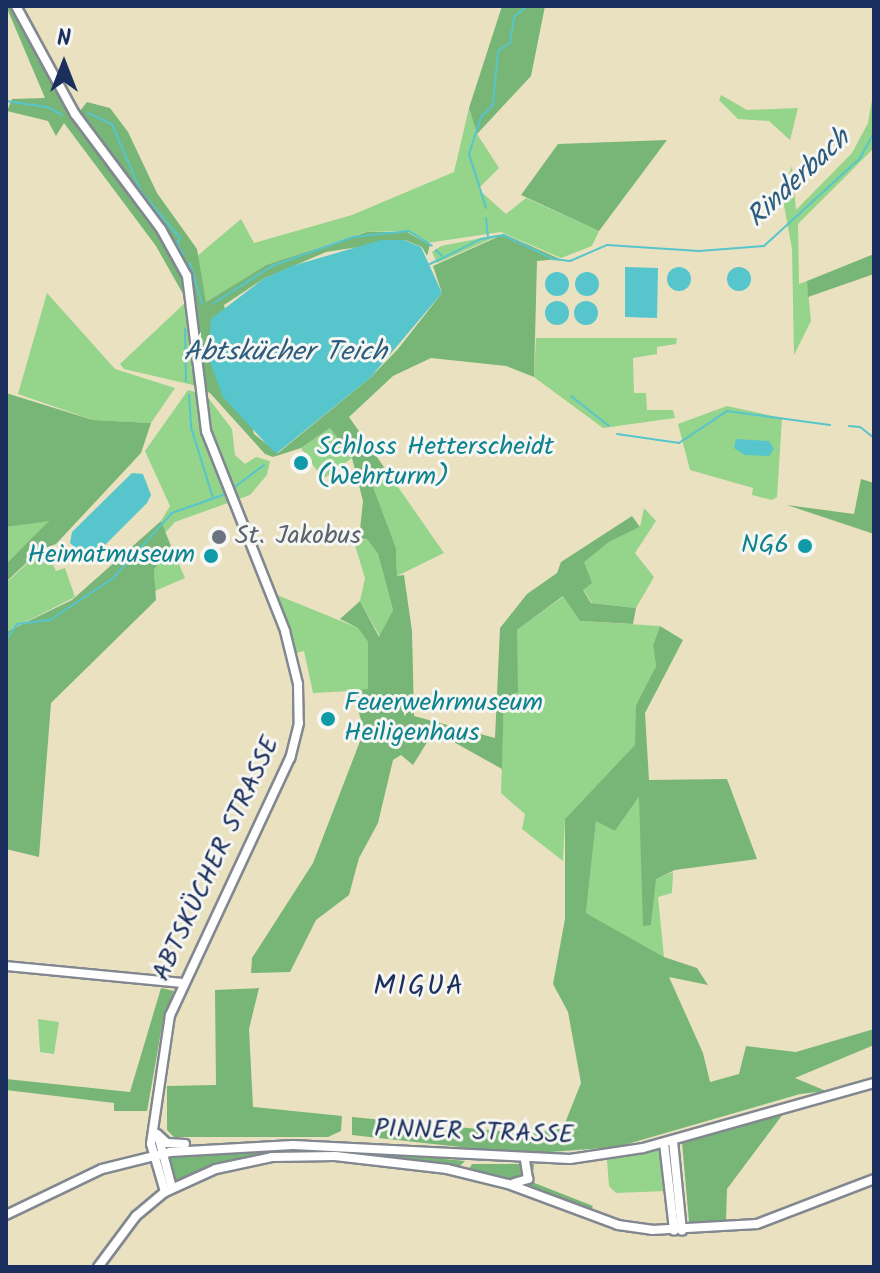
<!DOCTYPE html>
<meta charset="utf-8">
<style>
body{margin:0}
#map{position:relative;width:880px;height:1273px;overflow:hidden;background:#eae1c1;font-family:Kalam,sans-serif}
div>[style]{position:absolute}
.green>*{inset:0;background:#94d48b}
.forest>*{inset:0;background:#77b677}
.water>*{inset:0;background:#57c5cc}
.round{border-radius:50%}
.stream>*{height:2px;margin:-1px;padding:0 1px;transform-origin:1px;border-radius:1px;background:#57c5cc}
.roads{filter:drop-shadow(2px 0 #828890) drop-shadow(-2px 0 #828890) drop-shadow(0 2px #828890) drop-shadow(0 -2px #828890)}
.secondary>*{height:8px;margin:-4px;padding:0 4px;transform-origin:4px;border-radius:4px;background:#fff}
.dots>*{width:22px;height:22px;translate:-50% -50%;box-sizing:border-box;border:4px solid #f6f6f2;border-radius:50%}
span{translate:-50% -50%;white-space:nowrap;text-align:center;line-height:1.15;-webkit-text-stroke:6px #f6f6f2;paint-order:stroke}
.culture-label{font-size:26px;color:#0d838f}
.left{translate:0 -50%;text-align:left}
.right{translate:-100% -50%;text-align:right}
.worship-label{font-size:26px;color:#5b616d}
.street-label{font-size:26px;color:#1b2f5e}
.water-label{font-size:28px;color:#2d5c7f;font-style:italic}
.neighbourhood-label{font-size:28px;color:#1b2f5e;letter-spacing:2px}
.frame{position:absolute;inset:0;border:8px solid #1b2f5e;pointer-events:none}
.north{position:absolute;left:24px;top:24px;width:80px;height:80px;-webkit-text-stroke:6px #f6f6f2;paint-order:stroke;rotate:0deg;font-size:22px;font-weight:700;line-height:32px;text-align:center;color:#1b2f5e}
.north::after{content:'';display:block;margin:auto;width:28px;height:36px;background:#1b2f5e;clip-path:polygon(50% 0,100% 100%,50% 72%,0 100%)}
</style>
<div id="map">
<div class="green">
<i style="clip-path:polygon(874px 88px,874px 148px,798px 224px,799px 284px,807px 281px,811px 321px,794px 355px,792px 249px,782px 194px,792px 166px,796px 210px,852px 153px,868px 123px)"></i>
<i style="clip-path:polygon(721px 95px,747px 110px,798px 108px,790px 140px,769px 121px,738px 119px,719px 100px)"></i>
<i style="clip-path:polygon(469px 108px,477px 134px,499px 168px,478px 189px,506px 214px,526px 198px,599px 231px,592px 246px,561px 258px,501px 232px,427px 243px,406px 231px,366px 232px,266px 265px,206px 302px,196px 257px,241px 219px,254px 243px,352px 215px,454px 172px)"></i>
<i style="clip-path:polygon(502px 234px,437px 263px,432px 252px,441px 246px)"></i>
<i style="clip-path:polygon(47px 293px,115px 369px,175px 388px,151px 423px,93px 420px,18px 394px)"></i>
<i style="clip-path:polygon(187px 301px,193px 385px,124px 369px,120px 364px)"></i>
<i style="clip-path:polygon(536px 338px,677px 338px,676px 344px,657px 347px,657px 354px,633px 358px,634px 393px,646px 393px,647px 410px,673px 410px,675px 418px,603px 428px,534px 377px)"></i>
<i style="clip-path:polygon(188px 390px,206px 395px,232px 429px,235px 455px,245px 464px,256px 457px,270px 461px,267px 475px,250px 495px,175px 522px,165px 533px,161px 521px,170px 506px,145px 451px)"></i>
<i style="clip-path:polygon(727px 406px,782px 418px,777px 497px,772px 500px,752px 495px,753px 488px,690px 470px,678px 424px)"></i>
<i style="clip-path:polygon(330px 428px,352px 458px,323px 479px,301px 448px)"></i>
<i style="clip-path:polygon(384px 467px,444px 553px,397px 576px,396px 548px,369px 476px)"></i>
<i style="clip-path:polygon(644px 508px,656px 521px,635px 553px,654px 577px,636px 608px,592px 603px,583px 589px,591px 583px,583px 562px,609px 542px,640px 527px)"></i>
<i style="clip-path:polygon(49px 520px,47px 524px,6px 564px,6px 527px)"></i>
<i style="clip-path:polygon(367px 539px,378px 554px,393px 610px,380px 637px,360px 601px,365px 578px,354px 542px)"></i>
<i style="clip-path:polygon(171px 546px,185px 578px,155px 591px,154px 570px)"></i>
<i style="clip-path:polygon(45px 547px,56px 571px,65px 568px,75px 597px,6px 632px,6px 583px)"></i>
<i style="clip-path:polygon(277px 595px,358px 628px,368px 642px,368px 690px,313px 693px,304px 651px,295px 653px)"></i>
<i style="clip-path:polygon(564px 596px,580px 621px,660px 626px,653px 645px,656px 666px,636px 705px,636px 745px,565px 819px,563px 861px,522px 829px,525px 814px,501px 793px,504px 698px,517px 692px,517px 630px)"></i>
<i style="clip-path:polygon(640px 796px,651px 925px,655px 879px,673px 872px,672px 893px,658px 897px,664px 957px,586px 913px,596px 820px,615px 831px)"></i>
<i style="clip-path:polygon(38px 1019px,59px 1022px,54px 1054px,40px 1052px)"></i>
<i style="clip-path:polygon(660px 1148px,666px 1191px,616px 1193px,609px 1186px,607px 1160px)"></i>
</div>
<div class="forest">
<i style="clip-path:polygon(6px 6px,20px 6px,79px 112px,87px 102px,110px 108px,128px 132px,157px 193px,197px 249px,206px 302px,266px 265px,367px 232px,407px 232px,430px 245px,427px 256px,422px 247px,405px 240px,326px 252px,263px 279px,224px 305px,254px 434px,278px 453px,370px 378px,398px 349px,442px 293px,433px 266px,504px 234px,560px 259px,537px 261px,534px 377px,506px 366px,431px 358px,393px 376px,349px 417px,384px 467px,369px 476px,396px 548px,397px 576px,404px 575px,412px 631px,414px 716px,495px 738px,500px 628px,527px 594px,557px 573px,561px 562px,632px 516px,640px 527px,609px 542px,584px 562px,592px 583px,583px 590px,591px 603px,636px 608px,633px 624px,580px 621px,563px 596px,517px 630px,518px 692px,504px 698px,502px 769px,434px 731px,413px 765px,401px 755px,393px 760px,378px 823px,359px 858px,349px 895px,316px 920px,290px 972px,251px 973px,252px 958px,313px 863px,364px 731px,353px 691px,368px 689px,368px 642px,358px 628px,340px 619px,360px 601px,379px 637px,393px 610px,378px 554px,367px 539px,359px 539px,363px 501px,352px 458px,330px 428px,301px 448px,273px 457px,265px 454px,210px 393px,193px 385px,187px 301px,156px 246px,64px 123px,56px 136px,48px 121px,7px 111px,12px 99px,45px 98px)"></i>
<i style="clip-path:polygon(502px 6px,545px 6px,531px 76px,477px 134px,469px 108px)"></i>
<i style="clip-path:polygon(667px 140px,599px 231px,521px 195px,558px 144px)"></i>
<i style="clip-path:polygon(874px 254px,874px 274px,808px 297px,807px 281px)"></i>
<i style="clip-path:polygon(6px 393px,93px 420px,151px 423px,141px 453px,56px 544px,40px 550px,6px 582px,6px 564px,49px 521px,6px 527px)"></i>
<i style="clip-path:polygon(861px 479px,874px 483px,874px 534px,787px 505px,854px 514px)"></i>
<i style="clip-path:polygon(161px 521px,171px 546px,154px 570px,156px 600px,51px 703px,39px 857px,6px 849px,6px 632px,72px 600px)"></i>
<i style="clip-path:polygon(660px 626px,683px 640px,645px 713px,649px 780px,727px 779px,757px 859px,675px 870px,656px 879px,651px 925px,643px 926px,639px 797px,615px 831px,596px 821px,586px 913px,664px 957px,697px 968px,708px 985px,669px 977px,703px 1053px,710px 1082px,739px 1074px,746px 1046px,796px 1052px,874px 1029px,874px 1045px,795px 1078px,826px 1091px,800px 1094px,617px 1147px,523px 1154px,352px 1135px,352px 1117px,530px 1134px,563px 1128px,581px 1083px,568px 1012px,553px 984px,565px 919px,565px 819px,635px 745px,636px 705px,656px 666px,653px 645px)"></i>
<i style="clip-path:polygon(161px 988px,174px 991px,163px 1021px,147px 1111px,114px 1111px,114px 1103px,6px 1090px,6px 1079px,130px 1092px)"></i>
<i style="clip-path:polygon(259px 988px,249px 1029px,253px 1107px,342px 1116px,341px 1131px,328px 1137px,174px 1137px,167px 1130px,167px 1086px,216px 1085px,215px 990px)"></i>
<i style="clip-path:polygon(783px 1114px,727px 1189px,726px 1221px,689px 1222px,682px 1142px)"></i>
<i style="clip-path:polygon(294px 1149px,404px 1155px,465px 1161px,459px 1167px,342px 1154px,262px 1155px,176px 1182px,166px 1158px)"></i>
<i style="clip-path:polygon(472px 1164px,522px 1164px,526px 1177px,516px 1180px,469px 1169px)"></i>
<i style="clip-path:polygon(529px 1164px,534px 1164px,532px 1182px,593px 1206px,590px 1212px,520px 1185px,530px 1180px)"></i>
</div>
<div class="water">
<i style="clip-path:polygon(381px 240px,404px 240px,421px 247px,442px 293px,370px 378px,277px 453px,273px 451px,223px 397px,208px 357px,211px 319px,263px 279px,292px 266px)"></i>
<i class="round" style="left:727px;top:267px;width:24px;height:24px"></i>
<i class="round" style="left:667px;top:267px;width:24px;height:24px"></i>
<i style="clip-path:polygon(625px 267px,658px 268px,657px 318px,625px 317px)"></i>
<i class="round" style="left:575px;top:272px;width:24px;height:24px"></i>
<i class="round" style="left:545px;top:272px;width:24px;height:24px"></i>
<i class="round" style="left:545px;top:301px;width:24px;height:24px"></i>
<i class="round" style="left:574px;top:301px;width:24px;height:24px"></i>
<i style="clip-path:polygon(736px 439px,769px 441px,774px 449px,769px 456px,745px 455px,734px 448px)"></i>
<i style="clip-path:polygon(132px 473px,143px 474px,151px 495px,147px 503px,100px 550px,79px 551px,70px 543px,72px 532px)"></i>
</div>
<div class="stream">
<i style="left:6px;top:101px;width:41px;rotate:8.3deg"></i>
<i style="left:47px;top:107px;width:17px;rotate:28deg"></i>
<i style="left:88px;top:113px;width:26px;rotate:25deg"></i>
<i style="left:112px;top:124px;width:74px;rotate:66.9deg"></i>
<i style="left:141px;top:192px;width:60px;rotate:49.7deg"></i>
<i style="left:180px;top:238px;width:7px;rotate:117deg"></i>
<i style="left:177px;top:244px;width:13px;rotate:58deg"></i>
<i style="left:486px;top:208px;width:57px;rotate:-107.5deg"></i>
<i style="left:469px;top:154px;width:39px;rotate:-72deg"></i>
<i style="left:481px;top:117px;width:17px;rotate:-45deg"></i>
<i style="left:493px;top:105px;width:54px;rotate:-84.7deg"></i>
<i style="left:498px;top:51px;width:14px;rotate:-34deg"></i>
<i style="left:510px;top:43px;width:26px;rotate:-81deg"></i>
<i style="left:514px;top:17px;width:17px;rotate:-40deg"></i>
<i style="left:486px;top:218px;width:18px;rotate:84deg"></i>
<i style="left:436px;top:250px;width:8px;rotate:45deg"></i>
<i style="left:190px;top:263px;width:43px;rotate:73.7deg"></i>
<i style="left:430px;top:264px;width:57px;rotate:-26.1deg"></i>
<i style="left:481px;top:239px;width:22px;rotate:-10deg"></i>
<i style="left:503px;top:235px;width:55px;rotate:25.6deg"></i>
<i style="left:553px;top:259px;width:17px;rotate:7deg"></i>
<i style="left:570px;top:261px;width:40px;rotate:-23.4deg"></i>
<i style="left:607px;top:245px;width:92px;rotate:3.7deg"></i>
<i style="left:699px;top:251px;width:65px;rotate:-4.4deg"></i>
<i style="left:764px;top:246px;width:130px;rotate:-42.5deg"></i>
<i style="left:860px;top:158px;width:29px;rotate:-61deg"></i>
<i style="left:214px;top:303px;width:69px;rotate:-32.5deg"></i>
<i style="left:272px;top:266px;width:86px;rotate:-19.7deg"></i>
<i style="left:353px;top:237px;width:56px;rotate:-6.1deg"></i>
<i style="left:409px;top:231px;width:27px;rotate:33deg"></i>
<i style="left:185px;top:329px;width:52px;rotate:88.9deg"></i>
<i style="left:189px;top:395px;width:32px;rotate:86deg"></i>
<i style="left:191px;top:427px;width:74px;rotate:72.8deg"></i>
<i style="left:571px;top:396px;width:48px;rotate:38.3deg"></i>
<i style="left:849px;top:426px;width:11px;rotate:5deg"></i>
<i style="left:860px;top:427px;width:18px;rotate:38deg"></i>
<i style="left:617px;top:434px;width:63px;rotate:8.3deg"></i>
<i style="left:679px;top:443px;width:58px;rotate:-33.7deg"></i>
<i style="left:727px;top:411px;width:104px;rotate:7.7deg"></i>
<i style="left:236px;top:486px;width:35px;rotate:-37deg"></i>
<i style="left:6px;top:640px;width:19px;rotate:-55deg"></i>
<i style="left:17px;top:624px;width:33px;rotate:-7deg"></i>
<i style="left:50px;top:620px;width:74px;rotate:-33.5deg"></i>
<i style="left:112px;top:579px;width:89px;rotate:-47.7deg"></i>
<i style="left:172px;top:513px;width:54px;rotate:-19.4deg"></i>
</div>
<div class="roads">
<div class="secondary">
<i style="left:16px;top:6px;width:123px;rotate:61.4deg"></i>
<i style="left:75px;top:114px;width:144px;rotate:53.2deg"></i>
<i style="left:161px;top:229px;width:54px;rotate:61deg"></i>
<i style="left:187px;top:276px;width:156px;rotate:83deg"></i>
<i style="left:206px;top:431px;width:215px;rotate:68.4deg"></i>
<i style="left:285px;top:631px;width:55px;rotate:76.2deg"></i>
<i style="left:298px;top:684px;width:39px;rotate:89deg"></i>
<i style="left:299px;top:723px;width:36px;rotate:104deg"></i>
<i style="left:290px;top:758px;width:284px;rotate:115deg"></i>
<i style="left:170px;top:1015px;width:130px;rotate:98.4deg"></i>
<i style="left:151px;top:1144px;width:50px;rotate:73.7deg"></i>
<i style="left:6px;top:966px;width:176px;rotate:5.5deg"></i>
<i style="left:157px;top:1134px;width:13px;rotate:42deg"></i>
<i style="left:167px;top:1143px;width:18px;rotate:3deg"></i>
<i style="left:158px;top:1135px;width:55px;rotate:75.2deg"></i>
<i style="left:673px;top:1141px;width:90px;rotate:84.3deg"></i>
<i style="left:664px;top:1143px;width:88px;rotate:83.4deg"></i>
<i style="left:514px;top:1183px;width:15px;rotate:-16deg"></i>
<i style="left:528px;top:1179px;width:19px;rotate:-99deg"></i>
<i style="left:6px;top:1215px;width:106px;rotate:-25.6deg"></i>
<i style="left:102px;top:1169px;width:70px;rotate:-14deg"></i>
<i style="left:170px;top:1152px;width:123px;rotate:-3.3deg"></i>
<i style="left:293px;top:1145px;width:277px;rotate:2.9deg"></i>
<i style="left:570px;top:1159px;width:74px;rotate:-8.6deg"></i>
<i style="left:643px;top:1148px;width:240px;rotate:-15.7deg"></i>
<i style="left:98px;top:1267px;width:64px;rotate:-53.3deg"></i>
<i style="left:136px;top:1216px;width:38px;rotate:-40deg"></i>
<i style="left:165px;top:1192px;width:56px;rotate:-24.3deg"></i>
<i style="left:216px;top:1169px;width:57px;rotate:-12.1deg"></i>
<i style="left:272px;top:1157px;width:63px;rotate:-0.9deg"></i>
<i style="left:335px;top:1156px;width:113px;rotate:6.6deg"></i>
<i style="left:447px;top:1169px;width:63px;rotate:13.8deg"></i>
<i style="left:508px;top:1184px;width:117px;rotate:20.4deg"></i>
<i style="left:618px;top:1225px;width:34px;rotate:8deg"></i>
<i style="left:652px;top:1230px;width:105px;rotate:-3.3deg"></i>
<i style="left:757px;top:1224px;width:125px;rotate:-21deg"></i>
</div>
</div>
<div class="dots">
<i style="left:301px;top:463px;background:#0f9aa8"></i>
<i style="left:219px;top:537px;background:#6b7280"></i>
<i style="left:805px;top:546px;background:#0f9aa8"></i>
<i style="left:211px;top:556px;background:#0f9aa8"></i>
<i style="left:328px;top:719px;background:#0f9aa8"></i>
</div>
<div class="culture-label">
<span class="left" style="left:317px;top:463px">Schloss Hetterscheidt<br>(Wehrturm)</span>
<span class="right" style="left:789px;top:546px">NG6</span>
<span class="right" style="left:195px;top:556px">Heimatmuseum</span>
<span class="left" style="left:344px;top:719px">Feuerwehrmuseum<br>Heiligenhaus</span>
</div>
<div class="worship-label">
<span class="left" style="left:235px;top:537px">St. Jakobus</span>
</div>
<div class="street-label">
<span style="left:217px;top:859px;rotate:-65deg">ABTSKÜCHER STRASSE</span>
<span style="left:474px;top:1133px;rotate:2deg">PINNER STRASSE</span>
</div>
<div class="water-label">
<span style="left:799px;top:179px;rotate:-43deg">Rinderbach</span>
<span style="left:285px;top:353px">Abtskücher Teich</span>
</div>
<div class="neighbourhood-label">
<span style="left:419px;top:987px">MIGUA</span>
</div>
<div class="frame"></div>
<div class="north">N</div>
</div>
